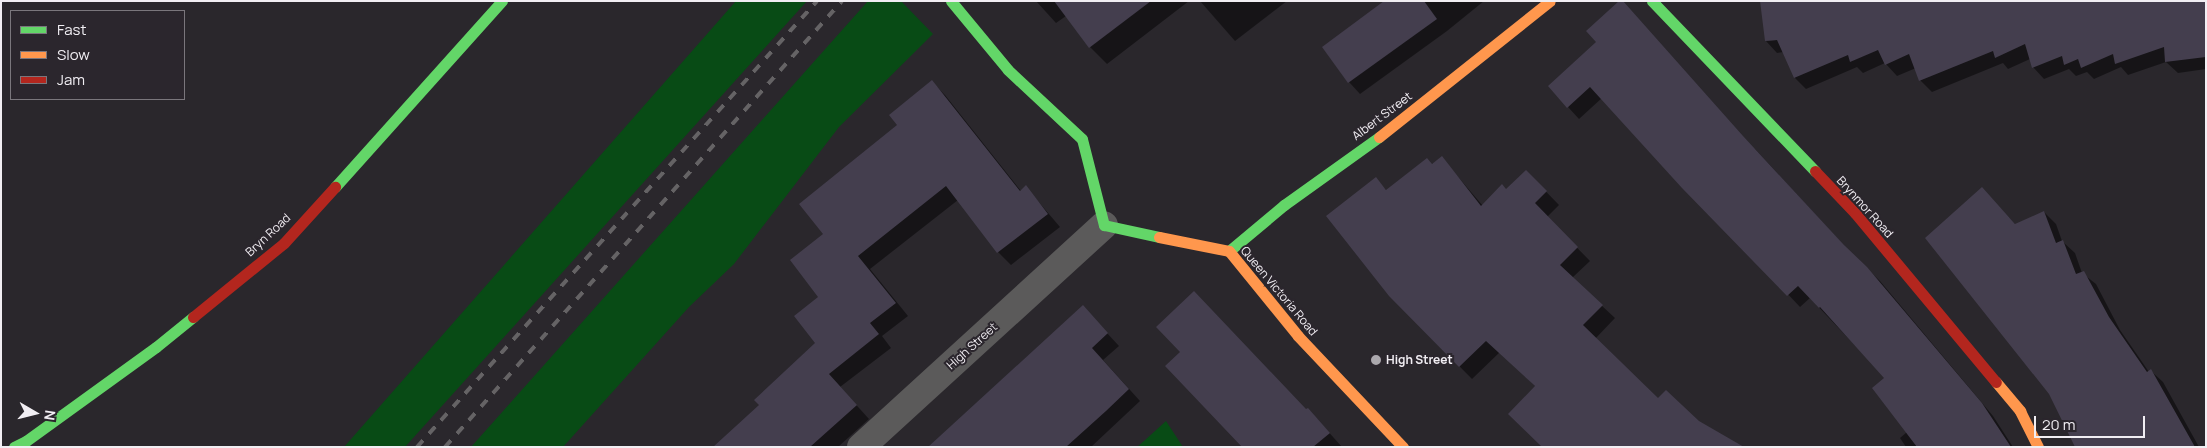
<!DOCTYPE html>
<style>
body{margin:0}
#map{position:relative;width:2207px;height:448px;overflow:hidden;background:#2a272c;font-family:Manrope,sans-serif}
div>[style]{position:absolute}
.green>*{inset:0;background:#084b15}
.shadow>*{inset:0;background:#0007}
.building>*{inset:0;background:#443e4e}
.street>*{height:28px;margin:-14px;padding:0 14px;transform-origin:14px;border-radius:14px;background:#5b5a5a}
.fast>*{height:11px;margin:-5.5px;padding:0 5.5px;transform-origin:5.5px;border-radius:5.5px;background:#63d668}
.slow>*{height:11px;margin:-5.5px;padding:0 5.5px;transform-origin:5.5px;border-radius:5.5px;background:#ff974d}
.jam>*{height:11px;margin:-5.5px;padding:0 5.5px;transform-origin:5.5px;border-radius:5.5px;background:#b3261e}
.rail>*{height:4px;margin-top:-2px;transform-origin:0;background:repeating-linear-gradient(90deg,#656365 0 9px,transparent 0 18px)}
.dots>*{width:14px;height:14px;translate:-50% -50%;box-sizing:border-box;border:2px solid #2b262d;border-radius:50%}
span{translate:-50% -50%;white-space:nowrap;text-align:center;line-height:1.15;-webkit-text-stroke:4px #2b262d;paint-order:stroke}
.street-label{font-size:12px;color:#f1eef3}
.poi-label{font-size:12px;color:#f1eef3;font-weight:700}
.left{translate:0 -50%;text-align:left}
.frame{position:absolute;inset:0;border:2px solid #f1eef3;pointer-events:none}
.legend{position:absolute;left:10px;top:10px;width:175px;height:90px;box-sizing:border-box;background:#2b262d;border:1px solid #7a767c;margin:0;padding:6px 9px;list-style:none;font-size:15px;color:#f1eef3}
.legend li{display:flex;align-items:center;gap:10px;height:25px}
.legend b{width:25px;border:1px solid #7a767c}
.north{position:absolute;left:10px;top:388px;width:50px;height:50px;-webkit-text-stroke:4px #2b262d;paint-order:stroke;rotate:98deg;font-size:14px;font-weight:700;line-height:20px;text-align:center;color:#f1eef3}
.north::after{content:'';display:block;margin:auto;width:18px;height:22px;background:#f1eef3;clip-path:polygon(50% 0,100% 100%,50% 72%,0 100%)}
.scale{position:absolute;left:2034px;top:416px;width:111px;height:22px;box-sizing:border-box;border:2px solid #f1eef3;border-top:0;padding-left:6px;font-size:15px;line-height:18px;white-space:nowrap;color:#f1eef3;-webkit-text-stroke:4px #2b262d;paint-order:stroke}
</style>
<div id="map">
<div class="green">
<i style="clip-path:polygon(736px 1px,807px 1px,405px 447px,344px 447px)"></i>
<i style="clip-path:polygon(868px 1px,901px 1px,933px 34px,839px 127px,734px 264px,689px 307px,563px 447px,471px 447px)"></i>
<i style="clip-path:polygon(1166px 421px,1183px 447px,1137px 447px,1144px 441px)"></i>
</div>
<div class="shadow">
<i style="clip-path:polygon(1036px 1px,1189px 1px,1107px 64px,1090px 47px,1066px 16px,1056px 23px)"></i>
<i style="clip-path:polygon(1200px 1px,1287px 1px,1235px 41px)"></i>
<i style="clip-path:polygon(1387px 1px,1484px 1px,1447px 31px,1360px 94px,1349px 82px)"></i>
<i style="clip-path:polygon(2206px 1px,2206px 69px,2178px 73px,2166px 62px,2128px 75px,2121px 67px,2094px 79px,2087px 72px,2076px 76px,2069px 69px,2044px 79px,2033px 67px,2030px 59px,2008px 69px,2003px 63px,1932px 92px,1920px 80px,1916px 68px,1897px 76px,1885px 63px,1863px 73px,1857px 67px,1806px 89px,1795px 78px,1784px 52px,1777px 53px,1766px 41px)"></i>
<i style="clip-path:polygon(1598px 42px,1755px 149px,1850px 252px,1880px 281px,1993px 416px,2013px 447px,1906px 447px,1900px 438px,1907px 432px,1886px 378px,1810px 298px,1800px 307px,1602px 98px,1579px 119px,1568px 107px)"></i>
<i style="clip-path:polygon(932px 82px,945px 95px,1021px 191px,1026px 187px,1060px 227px,1011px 265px,998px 252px,958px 200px,870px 269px,908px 316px,882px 336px,891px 348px,840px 387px,869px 419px,838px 447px,722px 447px,817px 343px,825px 234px,899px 125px)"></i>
<i style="clip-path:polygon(1442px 158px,1483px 206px,1506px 190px,1526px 171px,1559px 205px,1547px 217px,1590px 261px,1572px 278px,1615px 318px,1595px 339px,1659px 400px,1698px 422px,1536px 387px,1500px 352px,1472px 379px,1390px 296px,1376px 179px,1387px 191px)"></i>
<i style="clip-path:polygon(1982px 189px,2016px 225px,2044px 212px,2056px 224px,2062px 241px,2075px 253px,2082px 273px,2096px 284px,2120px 330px,2149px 372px,2151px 371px,2163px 382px,2199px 447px,2077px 447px)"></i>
<i style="clip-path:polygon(1094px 319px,1119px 346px,1103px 360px,1140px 401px,1091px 447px,930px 447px)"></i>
<i style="clip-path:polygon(1308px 409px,1342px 447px,1260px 447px,1307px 411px)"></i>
</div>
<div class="building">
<i style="clip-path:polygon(1054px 1px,1151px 1px,1089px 48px)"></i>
<i style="clip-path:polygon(1384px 1px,1424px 1px,1437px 19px,1348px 83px,1322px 47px)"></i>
<i style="clip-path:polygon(1619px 1px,1623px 1px,1743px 136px,1844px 245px,1867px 267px,1982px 403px,2011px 447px,1917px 447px,1872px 388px,1884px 378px,1820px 307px,1819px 308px,1798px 286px,1787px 296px,1682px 188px,1590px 87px,1567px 108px,1548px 86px,1596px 42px,1586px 31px)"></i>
<i style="clip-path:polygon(1760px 1px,2206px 1px,2206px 57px,2165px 62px,2164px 47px,2115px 64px,2113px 54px,2081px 68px,2078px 59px,2064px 65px,2062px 56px,2032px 68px,2025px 44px,1995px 58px,1993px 51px,1919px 81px,1909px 54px,1885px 65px,1878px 50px,1850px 62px,1848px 55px,1794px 78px,1777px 40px,1765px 41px)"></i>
<i style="clip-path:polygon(932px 80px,1020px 191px,1026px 185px,1048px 214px,997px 253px,946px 186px,858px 256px,896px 303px,870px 323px,879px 334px,829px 374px,857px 405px,810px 447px,713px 447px,759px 405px,754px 400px,815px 343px,794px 316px,818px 297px,790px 260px,823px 234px,799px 204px,897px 125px,889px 115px)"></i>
<i style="clip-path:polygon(1442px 156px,1481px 206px,1502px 184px,1506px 189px,1526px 170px,1547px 191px,1535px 203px,1578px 247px,1560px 265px,1603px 305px,1583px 325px,1658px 398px,1666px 390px,1699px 421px,1744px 447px,1542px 447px,1508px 414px,1535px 386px,1486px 341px,1459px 367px,1389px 296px,1326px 216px,1376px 177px,1386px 190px,1427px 158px,1432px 164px)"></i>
<i style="clip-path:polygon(1982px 187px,2015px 224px,2044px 211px,2056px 243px,2063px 240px,2076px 274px,2084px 271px,2109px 317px,2147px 372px,2151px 369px,2195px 447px,2075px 447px,2049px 394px,1925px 238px)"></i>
<i style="clip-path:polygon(1194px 291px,1306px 409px,1308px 408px,1330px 433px,1313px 447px,1242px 447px,1165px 366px,1180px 352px,1156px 327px)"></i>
<i style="clip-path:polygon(1083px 305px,1108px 333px,1092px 348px,1129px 389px,1106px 411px,1066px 447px,928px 447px)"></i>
</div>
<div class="street">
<i style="left:861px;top:447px;width:329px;rotate:-42.4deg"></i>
</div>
<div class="fast">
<i style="left:951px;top:1px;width:89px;rotate:50.4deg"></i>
<i style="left:1008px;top:70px;width:101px;rotate:43deg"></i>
<i style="left:1082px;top:139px;width:89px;rotate:75.7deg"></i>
<i style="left:1104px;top:225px;width:56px;rotate:12.3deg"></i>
<i style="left:1652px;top:1px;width:236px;rotate:46.2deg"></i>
<i style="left:335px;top:187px;width:250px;rotate:-48.1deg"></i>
<i style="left:1229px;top:251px;width:72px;rotate:-39.9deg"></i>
<i style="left:1284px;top:205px;width:117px;rotate:-35.6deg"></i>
<i style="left:14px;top:447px;width:13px;rotate:-27deg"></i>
<i style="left:26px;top:441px;width:160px;rotate:-35.9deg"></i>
<i style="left:156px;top:347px;width:48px;rotate:-39deg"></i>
</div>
<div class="slow">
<i style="left:1379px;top:137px;width:218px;rotate:-38.5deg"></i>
<i style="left:1159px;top:237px;width:71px;rotate:11.3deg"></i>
<i style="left:1229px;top:251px;width:109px;rotate:50.9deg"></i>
<i style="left:1298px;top:336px;width:153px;rotate:46.6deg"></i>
<i style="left:1996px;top:382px;width:38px;rotate:50deg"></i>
<i style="left:2020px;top:411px;width:40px;rotate:63.4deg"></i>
</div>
<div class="jam">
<i style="left:1815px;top:171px;width:58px;rotate:46.4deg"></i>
<i style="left:1855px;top:213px;width:220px;rotate:50.2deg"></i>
<i style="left:193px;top:317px;width:117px;rotate:-39.1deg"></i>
<i style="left:284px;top:243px;width:76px;rotate:-47.7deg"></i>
</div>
<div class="rail">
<i style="left:417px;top:447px;width:599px;rotate:-48.11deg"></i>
<i style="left:445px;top:447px;width:597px;rotate:-48.33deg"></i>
</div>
<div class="dots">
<i style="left:1376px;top:360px;background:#aba8ad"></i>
</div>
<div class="street-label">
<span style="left:1382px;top:116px;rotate:-37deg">Albert Street</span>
<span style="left:1865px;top:207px;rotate:48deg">Brynmor Road</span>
<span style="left:268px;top:235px;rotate:-43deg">Bryn Road</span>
<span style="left:1279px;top:291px;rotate:50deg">Queen Victoria Road</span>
<span style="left:972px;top:346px;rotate:-42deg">High Street</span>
</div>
<div class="poi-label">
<span class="left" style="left:1386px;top:360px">High Street</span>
</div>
<div class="frame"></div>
<ul class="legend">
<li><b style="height:6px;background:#63d668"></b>Fast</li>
<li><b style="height:6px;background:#ff974d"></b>Slow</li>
<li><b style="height:6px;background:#b3261e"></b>Jam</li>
</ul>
<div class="north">N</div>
<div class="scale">20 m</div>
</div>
